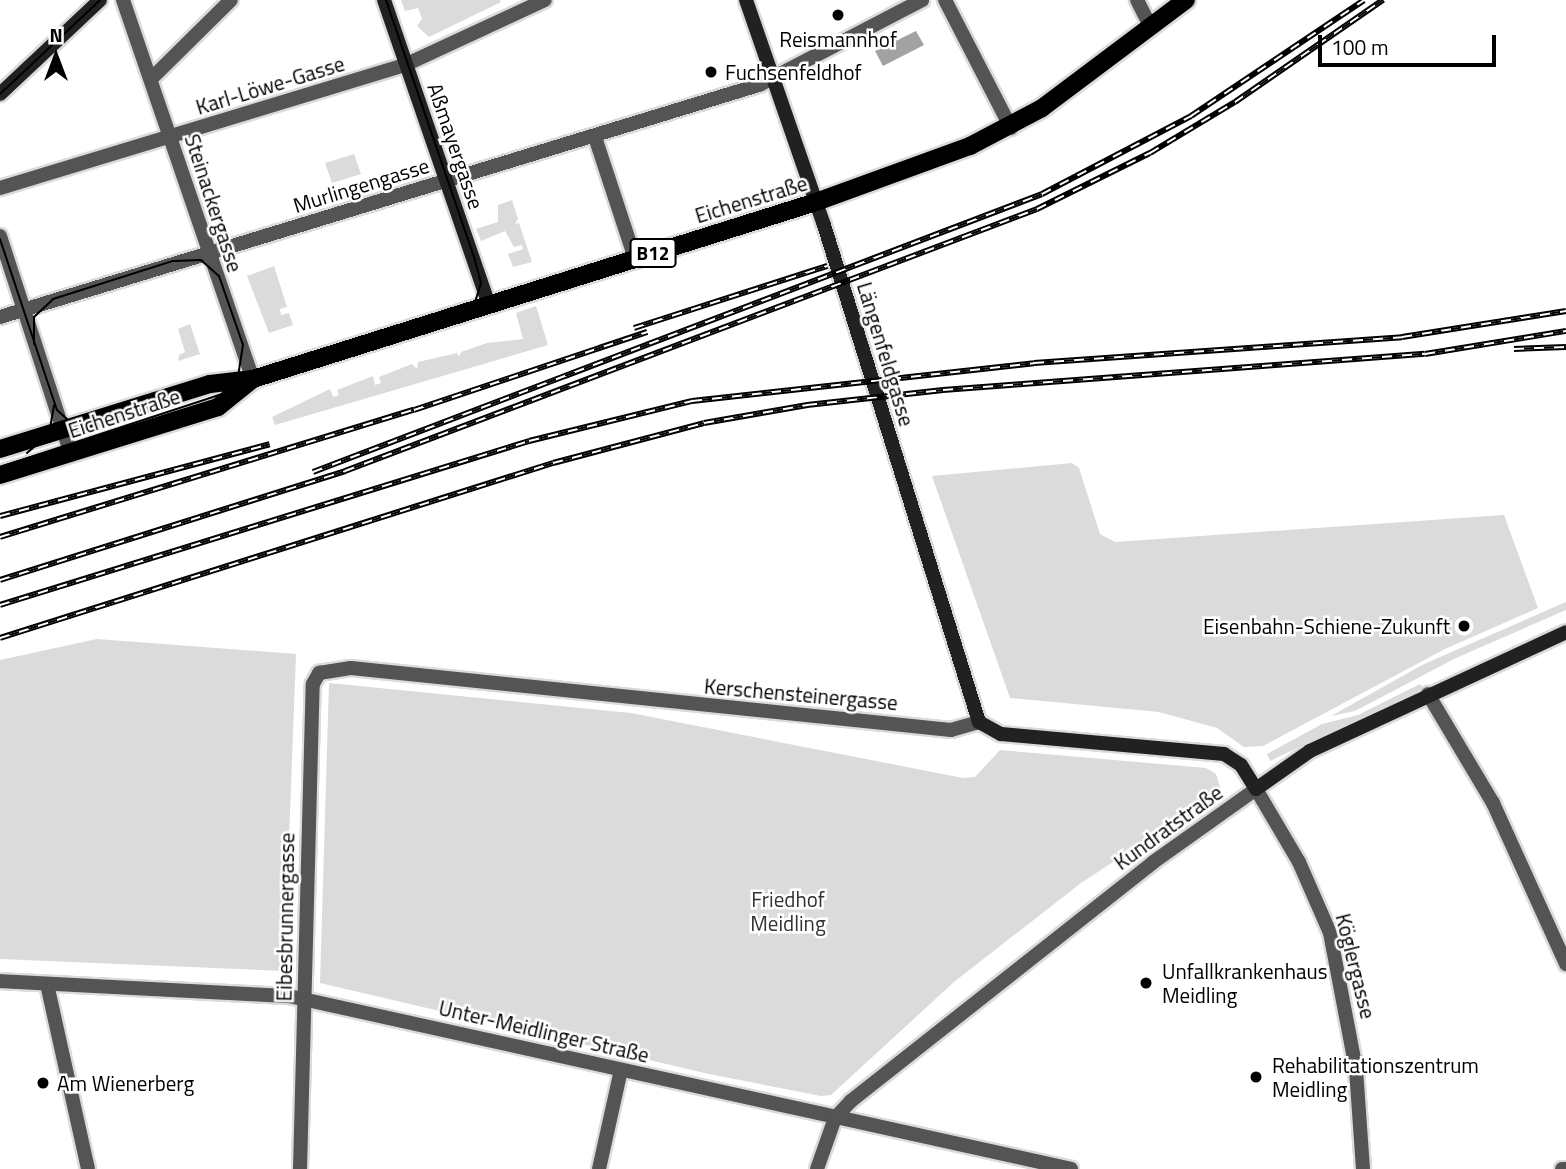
<!DOCTYPE html>
<meta charset="utf-8">
<style>
body{margin:0}
#map{position:relative;width:1566px;height:1169px;overflow:hidden;background:#fff;font-family:"Titillium Web",sans-serif}
div>[style]{position:absolute}
.green>*{inset:0;background:#dbdbdb}
.water>*{inset:0;background:#a2a2a2}
.roads{filter:drop-shadow(2px 0 #dbdbdb) drop-shadow(-2px 0 #dbdbdb) drop-shadow(0 2px #dbdbdb) drop-shadow(0 -2px #dbdbdb)}
.street>*{height:14px;margin:-7px;padding:0 7px;transform-origin:7px;border-radius:7px;background:#545454}
.secondary>*{height:14px;margin:-7px;padding:0 7px;transform-origin:7px;border-radius:7px;background:#212121}
.primary>*{height:18px;margin:-9px;padding:0 9px;transform-origin:9px;border-radius:9px;background:#000}
.tram>*{height:2px;margin:-1px;padding:0 1px;transform-origin:1px;border-radius:1px;background:#000}
.rail>*{height:6px;margin-top:-3px;transform-origin:0;background:repeating-linear-gradient(90deg,#fff 0 10px,#000 0 20px);box-sizing:border-box;border-block:2px solid #000}
.dots>*{width:19px;height:19px;translate:-50% -50%;box-sizing:border-box;border:4px solid #fff;border-radius:50%}
span{translate:-50% -50%;white-space:nowrap;text-align:center;line-height:1.15;-webkit-text-stroke:5px #fff;paint-order:stroke}
.shield-label span{padding:2px 5px;background:#fff;border:2px solid;border-radius:5px;-webkit-text-stroke-width:0}
.shield-label{font-size:19px;color:#000;font-weight:700}
.poi-label{font-size:21px;color:#000}
.left{translate:0 -50%;text-align:left}
.right{translate:-100% -50%;text-align:right}
.street-label{font-size:21px;color:#000}
.park-label{font-size:21px;color:#323232}
.north{position:absolute;left:21px;top:21px;width:70px;height:70px;-webkit-text-stroke:5px #fff;paint-order:stroke;rotate:0deg;font-size:19px;font-weight:700;line-height:28px;text-align:center;color:#000}
.north::after{content:'';display:block;margin:auto;width:24px;height:32px;background:#000;clip-path:polygon(50% 0,100% 100%,50% 72%,0 100%)}
.scale{position:absolute;left:1318px;top:35px;width:178px;height:32px;box-sizing:border-box;border:4px solid #000;border-top:0;padding-left:9px;font-size:21px;line-height:24px;white-space:nowrap;color:#000;-webkit-text-stroke:5px #fff;paint-order:stroke}
</style>
<div id="map">
<div class="green">
<i style="clip-path:polygon(401px 0,500px 0,501px 2px,429px 37px,417px 26px,422px 19px,418px 8px,405px 11px)"></i>
<i style="clip-path:polygon(354px 154px,361px 174px,332px 183px,325px 163px)"></i>
<i style="clip-path:polygon(512px 200px,518px 219px,515px 224px,519px 223px,532px 262px,513px 267px,508px 254px,523px 249px,522px 245px,514px 247px,505px 231px,481px 241px,476px 229px,498px 222px,498px 205px)"></i>
<i style="clip-path:polygon(274px 266px,287px 307px,280px 309px,281px 315px,289px 313px,293px 325px,269px 333px,247px 276px)"></i>
<i style="clip-path:polygon(536px 306px,548px 345px,275px 425px,272px 417px,330px 389px,333px 397px,339px 395px,337px 390px,373px 376px,375px 385px,381px 383px,379px 377px,412px 364px,417px 369px,418px 362px,457px 353px,459px 357px,461px 352px,487px 343px,523px 339px,516px 313px)"></i>
<i style="clip-path:polygon(190px 324px,200px 354px,178px 361px,179px 355px,185px 352px,178px 329px)"></i>
<i style="clip-path:polygon(1072px 463px,1079px 468px,1100px 534px,1115px 542px,1504px 515px,1538px 608px,1445px 649px,1263px 746px,1244px 747px,1217px 728px,1159px 712px,1010px 698px,932px 476px)"></i>
<i style="clip-path:polygon(1566px 602px,1566px 610px,1456px 658px,1355px 711px,1331px 716px,1424px 664px)"></i>
<i style="clip-path:polygon(97px 639px,296px 654px,284px 971px,0 959px,0 660px)"></i>
<i style="clip-path:polygon(329px 683px,631px 713px,963px 778px,975px 777px,1000px 750px,1206px 768px,1216px 774px,1221px 791px,1081px 883px,954px 982px,831px 1095px,821px 1096px,709px 1074px,320px 983px)"></i>
<i style="clip-path:polygon(1420px 684px,1423px 688px,1270px 761px,1267px 754px,1322px 724px,1358px 715px)"></i>
</div>
<div class="water">
<i style="clip-path:polygon(916px 31px,924px 45px,883px 66px,875px 51px)"></i>
</div>
<div class="roads">
<div class="street">
<i style="left:123px;top:0;width:401px;rotate:71.1deg"></i>
<i style="left:945px;top:0;width:144px;rotate:62.7deg"></i>
<i style="left:1137px;top:0;width:30px;rotate:63deg"></i>
<i style="left:151px;top:79px;width:112px;rotate:-44.6deg"></i>
<i style="left:595px;top:137px;width:128px;rotate:71.8deg"></i>
<i style="left:0;top:188px;width:423px;rotate:-16.9deg"></i>
<i style="left:405px;top:65px;width:154px;rotate:-24.9deg"></i>
<i style="left:0;top:236px;width:229px;rotate:72deg"></i>
<i style="left:0;top:317px;width:794px;rotate:-17deg"></i>
<i style="left:759px;top:85px;width:184px;rotate:-27.5deg"></i>
<i style="left:1428px;top:694px;width:127px;rotate:59.2deg"></i>
<i style="left:1493px;top:803px;width:177px;rotate:65.6deg"></i>
<i style="left:0;top:981px;width:289px;rotate:3deg"></i>
<i style="left:289px;top:996px;width:801px;rotate:12.47deg"></i>
<i style="left:47px;top:984px;width:189px;rotate:77.5deg"></i>
<i style="left:300px;top:1169px;width:485px;rotate:-88.5deg"></i>
<i style="left:313px;top:684px;width:13px;rotate:-61deg"></i>
<i style="left:319px;top:673px;width:32px;rotate:-9deg"></i>
<i style="left:351px;top:668px;width:603px;rotate:5.9deg"></i>
<i style="left:951px;top:730px;width:29px;rotate:-16deg"></i>
<i style="left:599px;top:1169px;width:101px;rotate:-77.5deg"></i>
<i style="left:817px;top:1169px;width:54px;rotate:-70.6deg"></i>
<i style="left:835px;top:1118px;width:23px;rotate:-47deg"></i>
<i style="left:851px;top:1101px;width:384px;rotate:-38.3deg"></i>
<i style="left:1152px;top:863px;width:128px;rotate:-35.4deg"></i>
<i style="left:1256px;top:789px;width:85px;rotate:59.5deg"></i>
<i style="left:1299px;top:862px;width:77px;rotate:66.4deg"></i>
<i style="left:1330px;top:933px;width:138px;rotate:79.2deg"></i>
<i style="left:1356px;top:1069px;width:100px;rotate:86deg"></i>
<i style="left:1562px;top:1169px;width:4px"></i>
</div>
<div class="secondary">
<i style="left:384px;top:0;width:323px;rotate:71deg"></i>
<i style="left:746px;top:0;width:238px;rotate:70.9deg"></i>
<i style="left:824px;top:225px;width:521px;rotate:72.68deg"></i>
<i style="left:979px;top:722px;width:25px;rotate:29deg"></i>
<i style="left:1001px;top:734px;width:224px;rotate:5.1deg"></i>
<i style="left:1224px;top:754px;width:20px;rotate:33deg"></i>
<i style="left:1241px;top:765px;width:28px;rotate:58deg"></i>
<i style="left:1256px;top:789px;width:66px;rotate:-35.1deg"></i>
<i style="left:1310px;top:751px;width:282px;rotate:-24.9deg"></i>
<i style="left:0;top:94px;width:137px;rotate:-43.2deg"></i>
</div>
<div class="primary">
<i style="left:0;top:449px;width:220px;rotate:-17.2deg"></i>
<i style="left:210px;top:384px;width:43px;rotate:-6.6deg"></i>
<i style="left:253px;top:379px;width:590px;rotate:-17.45deg"></i>
<i style="left:816px;top:202px;width:164px;rotate:-20deg"></i>
<i style="left:970px;top:146px;width:81px;rotate:-27.8deg"></i>
<i style="left:1042px;top:108px;width:180px;rotate:-36.9deg"></i>
<i style="left:0;top:475px;width:228px;rotate:-17.3deg"></i>
<i style="left:218px;top:407px;width:45px;rotate:-38.7deg"></i>
</div>
</div>
<div class="tram">
<i style="left:0;top:94px;width:137px;rotate:-43.2deg"></i>
<i style="left:0;top:239px;width:180px;rotate:71.6deg"></i>
<i style="left:57px;top:410px;width:27px;rotate:42deg"></i>
<i style="left:77px;top:428px;width:20px;rotate:6deg"></i>
<i style="left:34px;top:344px;width:27px;rotate:-90deg"></i>
<i style="left:34px;top:317px;width:26px;rotate:-43deg"></i>
<i style="left:53px;top:299px;width:126px;rotate:-17.6deg"></i>
<i style="left:173px;top:261px;width:28px;rotate:-2deg"></i>
<i style="left:201px;top:260px;width:24px;rotate:42deg"></i>
<i style="left:219px;top:276px;width:73px;rotate:70.8deg"></i>
<i style="left:243px;top:345px;width:30px;rotate:99deg"></i>
<i style="left:238px;top:375px;width:23px;rotate:131deg"></i>
<i style="left:27px;top:453px;width:29px;rotate:-41deg"></i>
<i style="left:49px;top:434px;width:29px;rotate:-80deg"></i>
<i style="left:0;top:467px;width:473px;rotate:-18.2deg"></i>
<i style="left:449px;top:319px;width:29px;rotate:-29deg"></i>
<i style="left:474px;top:305px;width:23px;rotate:-72deg"></i>
<i style="left:481px;top:283px;width:24px;rotate:-105deg"></i>
<i style="left:475px;top:260px;width:275px;rotate:-108.9deg"></i>
</div>
<div class="rail">
<i style="left:634px;top:328px;width:203px;rotate:-17.8deg"></i>
<i style="left:1514px;top:349px;width:52px;rotate:-2.2deg"></i>
<i style="left:313px;top:472px;width:780px;rotate:-20.87deg"></i>
<i style="left:1042px;top:194px;width:168px;rotate:-27.6deg"></i>
<i style="left:1191px;top:116px;width:208px;rotate:-33.8deg"></i>
<i style="left:0;top:516px;width:279px;rotate:-14.9deg"></i>
<i style="left:0;top:537px;width:433px;rotate:-17.1deg"></i>
<i style="left:414px;top:410px;width:246px;rotate:-18.5deg"></i>
<i style="left:0;top:580px;width:362px;rotate:-17.5deg"></i>
<i style="left:345px;top:471px;width:740px;rotate:-20.74deg"></i>
<i style="left:1037px;top:209px;width:126px;rotate:-26.4deg"></i>
<i style="left:1150px;top:153px;width:99px;rotate:-31deg"></i>
<i style="left:1235px;top:102px;width:180px;rotate:-34.6deg"></i>
<i style="left:0;top:605px;width:554px;rotate:-17.22deg"></i>
<i style="left:529px;top:441px;width:168px;rotate:-13.8deg"></i>
<i style="left:692px;top:401px;width:344px;rotate:-6.3deg"></i>
<i style="left:1034px;top:363px;width:369px;rotate:-4deg"></i>
<i style="left:1402px;top:337px;width:166px;rotate:-9deg"></i>
<i style="left:0;top:638px;width:580px;rotate:-17.56deg"></i>
<i style="left:553px;top:463px;width:156px;rotate:-14.8deg"></i>
<i style="left:704px;top:423px;width:105px;rotate:-9.9deg"></i>
<i style="left:807px;top:405px;width:137px;rotate:-6.3deg"></i>
<i style="left:943px;top:390px;width:483px;rotate:-4.3deg"></i>
<i style="left:1425px;top:354px;width:143px;rotate:-9.3deg"></i>
</div>
<div class="dots">
<i style="left:838px;top:15px;background:#000"></i>
<i style="left:711px;top:72px;background:#000"></i>
<i style="left:1464px;top:626px;background:#000"></i>
<i style="left:1146px;top:983px;background:#000"></i>
<i style="left:1256px;top:1077px;background:#000"></i>
<i style="left:43px;top:1083px;background:#000"></i>
</div>
<div class="shield-label">
<span style="left:653px;top:253px">B12</span>
</div>
<div class="poi-label">
<span style="left:838px;top:39px">Reismannhof</span>
<span class="left" style="left:725px;top:72px">Fuchsenfeldhof</span>
<span class="right" style="left:1450px;top:626px">Eisenbahn-Schiene-Zukunft</span>
<span class="left" style="left:1162px;top:983px">Unfallkrankenhaus<br>Meidling</span>
<span class="left" style="left:1272px;top:1077px">Rehabilitationszentrum<br>Meidling</span>
<span class="left" style="left:57px;top:1083px">Am Wienerberg</span>
</div>
<div class="street-label">
<span style="left:270px;top:85px;rotate:-17deg">Karl-Löwe-Gasse</span>
<span style="left:456px;top:146px;rotate:71deg">Aßmayergasse</span>
<span style="left:361px;top:185px;rotate:-17deg">Murlingengasse</span>
<span style="left:751px;top:199px;rotate:-17deg">Eichenstraße</span>
<span style="left:214px;top:203px;rotate:72deg">Steinackergasse</span>
<span style="left:886px;top:354px;rotate:73deg">Längenfeldgasse</span>
<span style="left:124px;top:413px;rotate:-18deg">Eichenstraße</span>
<span style="left:801px;top:694px;rotate:5deg">Kerschensteinergasse</span>
<span style="left:1168px;top:827px;rotate:-36deg">Kundratstraße</span>
<span style="left:285px;top:917px;rotate:-89deg">Eibesbrunnergasse</span>
<span style="left:1356px;top:966px;rotate:76deg">Köglergasse</span>
<span style="left:544px;top:1031px;rotate:13deg">Unter-Meidlinger Straße</span>
</div>
<div class="park-label">
<span style="left:788px;top:911px">Friedhof<br>Meidling</span>
</div>
<div class="north">N</div>
<div class="scale">100 m</div>
</div>
